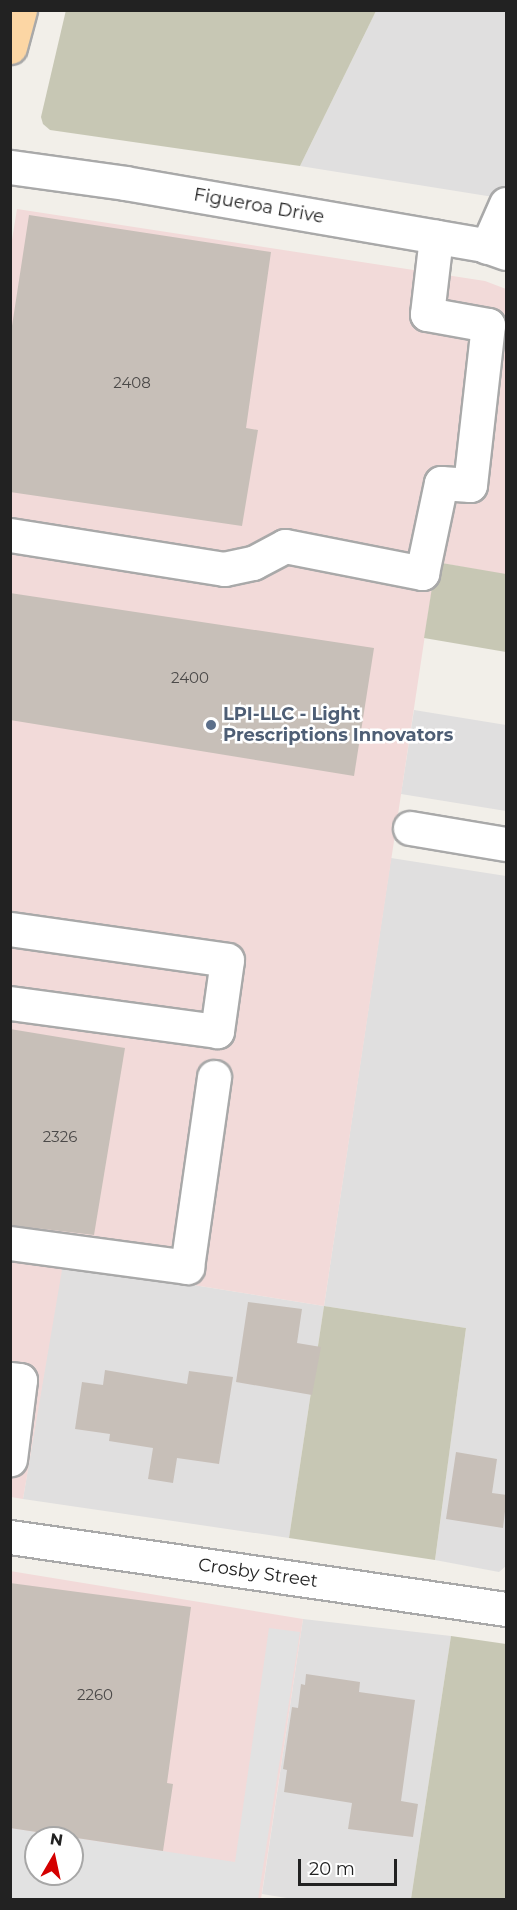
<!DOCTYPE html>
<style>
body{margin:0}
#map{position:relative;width:517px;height:1910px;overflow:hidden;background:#f2efe9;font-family:Montserrat,sans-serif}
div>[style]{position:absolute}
.residential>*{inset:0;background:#e0dfdf}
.commercial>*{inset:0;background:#f2dad9}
.construction>*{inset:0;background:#c7c7b4}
.parking>*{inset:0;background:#e2e2e2}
.building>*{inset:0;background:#c7bfb8}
.roads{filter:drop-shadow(2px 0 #a9a9a9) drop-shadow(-2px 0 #a9a9a9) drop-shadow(0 2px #a9a9a9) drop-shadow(0 -2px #a9a9a9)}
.minor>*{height:33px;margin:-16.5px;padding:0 16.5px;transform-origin:16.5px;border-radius:16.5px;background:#fff}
.major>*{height:33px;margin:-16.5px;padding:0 16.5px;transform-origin:16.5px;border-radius:16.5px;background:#fcd6a4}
.dots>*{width:16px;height:16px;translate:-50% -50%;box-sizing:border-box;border:3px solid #fff;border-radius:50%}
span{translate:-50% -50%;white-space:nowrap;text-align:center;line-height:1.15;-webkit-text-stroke:5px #fff;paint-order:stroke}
.number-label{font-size:15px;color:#4b4948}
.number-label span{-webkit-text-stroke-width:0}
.street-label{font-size:18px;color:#222}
.service-label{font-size:18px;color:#4e5e75;font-weight:700}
.left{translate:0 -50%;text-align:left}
.frame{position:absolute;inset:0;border:12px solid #222;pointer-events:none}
.north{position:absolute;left:24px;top:1826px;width:60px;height:60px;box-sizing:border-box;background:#fff;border:2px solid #a7a7a7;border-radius:50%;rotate:9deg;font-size:16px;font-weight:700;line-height:24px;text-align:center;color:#222}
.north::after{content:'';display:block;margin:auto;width:21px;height:27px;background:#d40000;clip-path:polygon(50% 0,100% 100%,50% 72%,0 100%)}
.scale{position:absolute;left:298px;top:1859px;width:99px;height:27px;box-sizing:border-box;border:3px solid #222;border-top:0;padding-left:8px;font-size:18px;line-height:21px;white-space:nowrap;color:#222;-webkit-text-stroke:4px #fff;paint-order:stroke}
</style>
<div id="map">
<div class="residential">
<i style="clip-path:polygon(376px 11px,506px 11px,506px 199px,300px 166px)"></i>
<i style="clip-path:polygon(414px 710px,506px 725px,506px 811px,401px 794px)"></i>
<i style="clip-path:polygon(391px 858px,506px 876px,506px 1566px,499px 1572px,435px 1560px,466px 1328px,324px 1306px,289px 1538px,23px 1499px,62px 1264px,324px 1306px)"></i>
<i style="clip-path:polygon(303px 1619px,451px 1636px,411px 1899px,299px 1900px,262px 1894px)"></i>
</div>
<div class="commercial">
<i style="clip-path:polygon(17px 209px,485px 281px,506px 289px,506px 575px,436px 562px,324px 1306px,63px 1264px,23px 1499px,11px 1497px,10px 252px)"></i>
<i style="clip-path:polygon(evenodd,10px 1571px,303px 1619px,261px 1899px,11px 1899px,10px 1571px,36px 1838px,72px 1838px,72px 1874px,36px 1874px,36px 1838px)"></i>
</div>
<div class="construction">
<i style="clip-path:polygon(66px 10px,376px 10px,376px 11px,300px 166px,50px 130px,43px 124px,41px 117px)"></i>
<i style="clip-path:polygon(436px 562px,506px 574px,506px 652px,424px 638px)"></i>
<i style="clip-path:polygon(324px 1306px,466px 1328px,435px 1560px,289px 1538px)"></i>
<i style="clip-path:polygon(451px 1636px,506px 1644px,506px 1899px,411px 1899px)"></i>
</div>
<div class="parking">
<i style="clip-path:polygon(evenodd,269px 1628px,300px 1632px,258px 1899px,11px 1899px,11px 1828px,235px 1862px,269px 1628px,36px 1838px,72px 1838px,72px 1874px,36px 1874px,36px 1838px)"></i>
</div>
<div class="building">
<i style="clip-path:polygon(29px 215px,271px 252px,246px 428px,258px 430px,242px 526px,10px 492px,10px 339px)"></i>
<i style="clip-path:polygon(10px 593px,374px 648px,354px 776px,10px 720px)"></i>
<i style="clip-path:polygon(10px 1029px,125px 1048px,94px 1235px,10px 1225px)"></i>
<i style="clip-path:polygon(248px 1302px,302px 1309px,297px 1343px,321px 1347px,312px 1395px,236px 1382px)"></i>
<i style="clip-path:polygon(105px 1370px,187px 1384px,189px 1371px,233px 1377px,219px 1464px,177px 1458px,173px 1483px,148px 1479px,153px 1448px,109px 1441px,110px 1434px,75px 1429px,82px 1382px,103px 1385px)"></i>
<i style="clip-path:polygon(456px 1452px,497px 1459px,492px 1493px,507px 1495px,503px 1528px,446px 1519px)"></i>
<i style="clip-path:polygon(10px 1583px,191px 1607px,167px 1783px,173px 1784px,163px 1851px,10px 1828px)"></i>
<i style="clip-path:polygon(306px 1674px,360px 1682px,359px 1692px,415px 1700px,401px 1801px,418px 1804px,413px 1837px,348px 1829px,352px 1803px,284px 1792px,287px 1770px,283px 1769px,292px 1707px,298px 1708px,301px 1684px,305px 1685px)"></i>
</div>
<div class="roads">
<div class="minor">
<i style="left:10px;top:167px;width:116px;rotate:7.9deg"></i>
<i style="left:125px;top:183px;width:363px;rotate:9.8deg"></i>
<i style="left:483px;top:245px;width:24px;rotate:19deg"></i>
<i style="left:487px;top:247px;width:47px;rotate:-66.2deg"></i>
<i style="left:10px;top:535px;width:217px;rotate:9deg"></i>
<i style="left:224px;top:569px;width:30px;rotate:-12deg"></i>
<i style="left:253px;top:563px;width:36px;rotate:-28deg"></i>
<i style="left:285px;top:546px;width:140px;rotate:11.1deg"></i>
<i style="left:422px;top:573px;width:92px;rotate:-78.1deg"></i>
<i style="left:441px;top:483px;width:29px;rotate:4deg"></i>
<i style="left:470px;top:485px;width:161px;rotate:-83.6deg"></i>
<i style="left:488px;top:325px;width:62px;rotate:-169.8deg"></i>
<i style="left:427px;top:314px;width:78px;rotate:-83.3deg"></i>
<i style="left:410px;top:828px;width:97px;rotate:9.5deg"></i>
<i style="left:10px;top:929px;width:219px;rotate:8.1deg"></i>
<i style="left:227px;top:960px;width:72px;rotate:98deg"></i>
<i style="left:217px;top:1031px;width:209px;rotate:-172.3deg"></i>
<i style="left:10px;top:1243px;width:179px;rotate:7.7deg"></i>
<i style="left:187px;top:1267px;width:192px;rotate:-81.9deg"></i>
<i style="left:10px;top:1379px;width:10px;rotate:6deg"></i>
<i style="left:20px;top:1380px;width:80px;rotate:97.2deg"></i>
<i style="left:10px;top:1537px;width:501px;rotate:8.26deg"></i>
</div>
<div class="major">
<i style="left:10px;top:47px;width:38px;rotate:-75deg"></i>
</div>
</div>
<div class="dots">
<i style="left:211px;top:725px;background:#5c6f8a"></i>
</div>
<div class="number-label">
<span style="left:132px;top:383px">2408</span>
<span style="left:190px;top:678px">2400</span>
<span style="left:60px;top:1137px">2326</span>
<span style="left:95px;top:1695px">2260</span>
</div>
<div class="street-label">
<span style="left:259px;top:206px;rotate:10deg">Figueroa Drive</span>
<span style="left:258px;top:1573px;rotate:8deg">Crosby Street</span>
</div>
<div class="service-label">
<span class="left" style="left:223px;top:725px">LPI-LLC - Light<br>Prescriptions Innovators</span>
</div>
<div class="frame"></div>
<div class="north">N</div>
<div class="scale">20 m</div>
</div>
